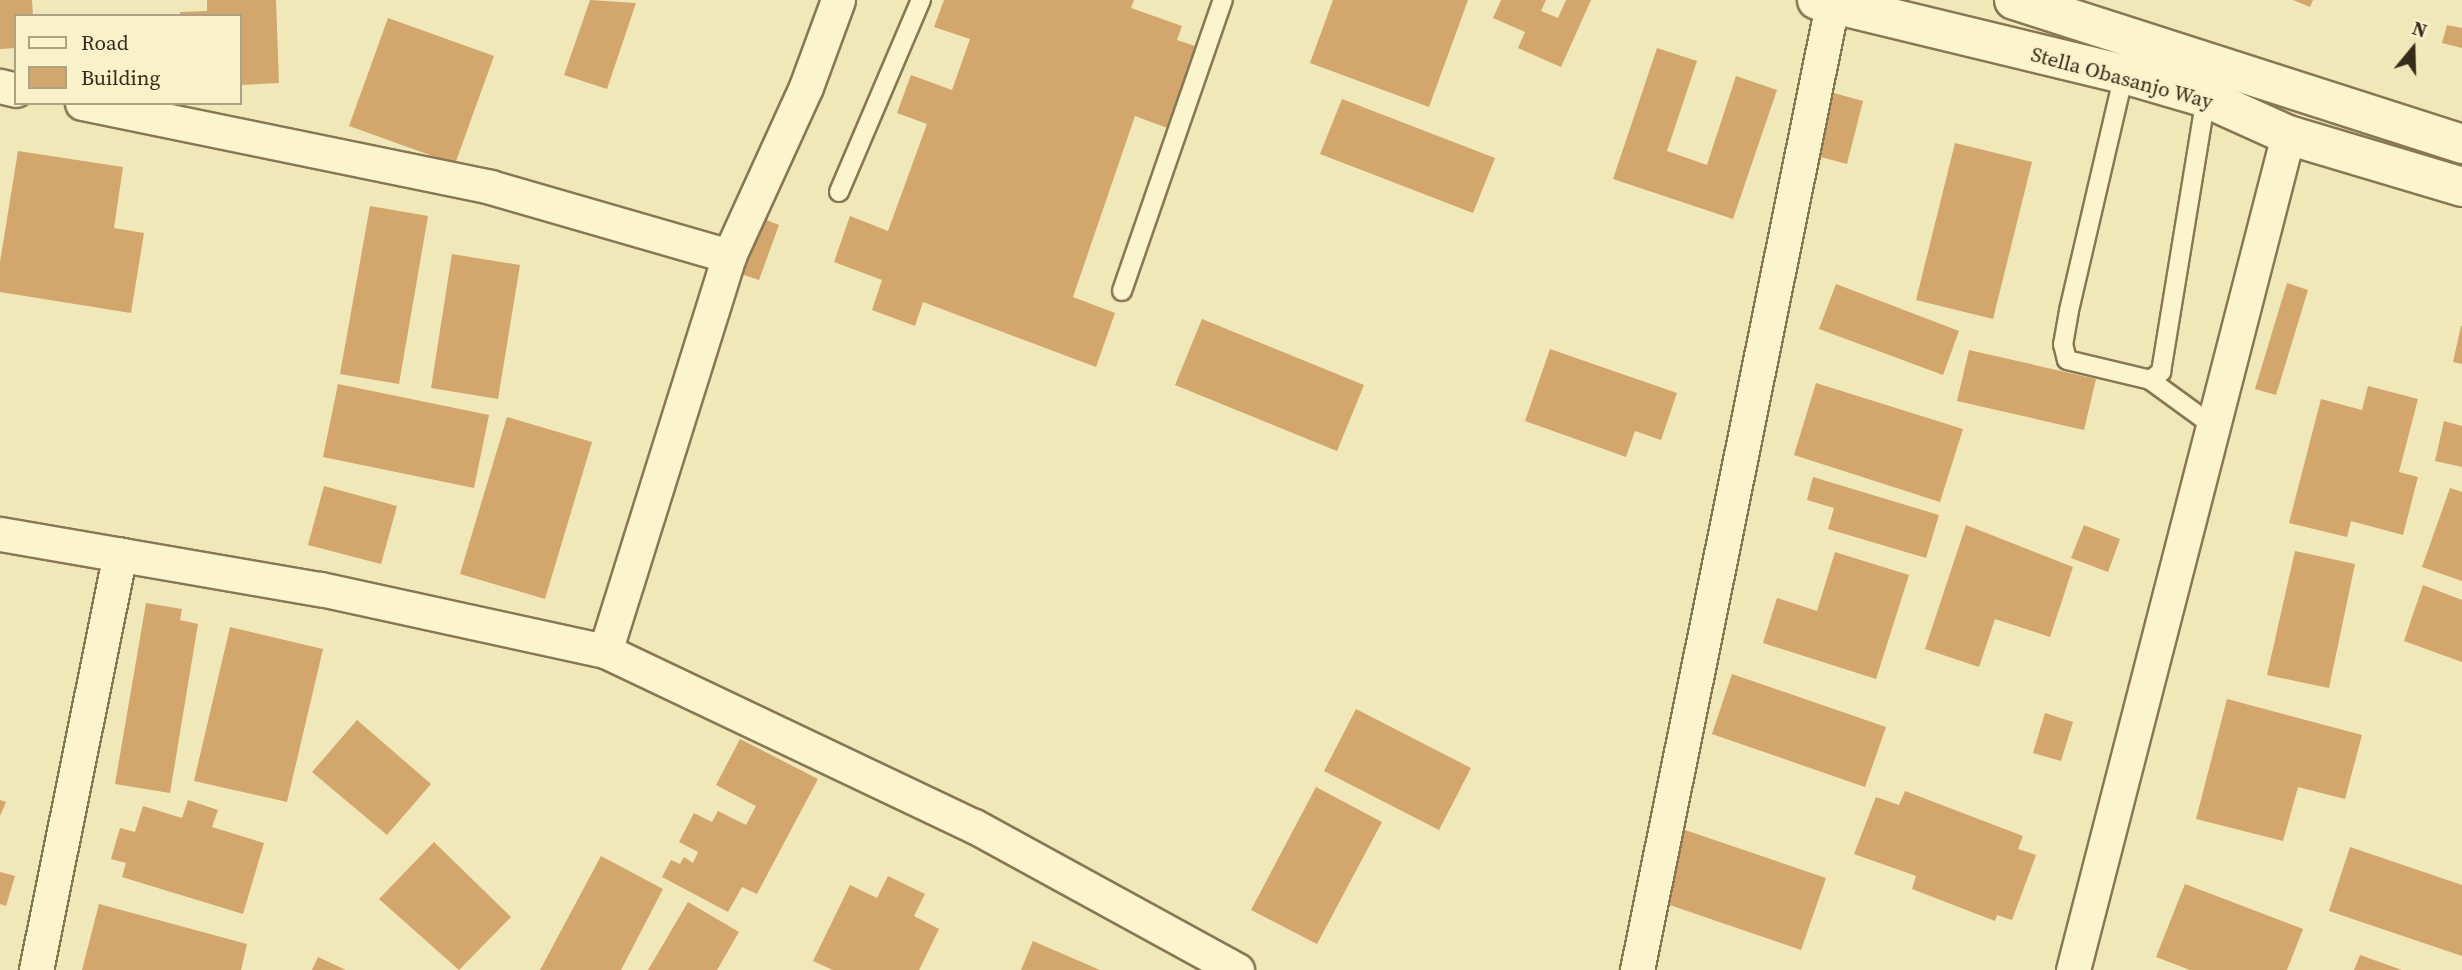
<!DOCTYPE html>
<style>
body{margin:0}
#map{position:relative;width:2462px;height:970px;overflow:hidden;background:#f1e8b9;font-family:"Source Serif 4",serif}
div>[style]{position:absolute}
.building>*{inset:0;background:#d2a66c}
.roads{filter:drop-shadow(2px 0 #887753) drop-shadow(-2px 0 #887753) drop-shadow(0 2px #887753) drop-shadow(0 -2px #887753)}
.lane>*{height:18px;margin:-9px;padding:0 9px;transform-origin:9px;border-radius:9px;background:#fbf4cc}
.street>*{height:33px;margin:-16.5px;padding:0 16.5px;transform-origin:16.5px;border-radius:16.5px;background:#fbf4cc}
.secondary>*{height:38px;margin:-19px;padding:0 19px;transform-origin:19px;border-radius:19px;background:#fbf4cc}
span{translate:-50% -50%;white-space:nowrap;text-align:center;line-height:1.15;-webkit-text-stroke:5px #f8f1c9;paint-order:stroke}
.street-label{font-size:21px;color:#352b19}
.legend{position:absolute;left:14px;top:14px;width:228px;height:91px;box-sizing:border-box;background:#f8f1c9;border:2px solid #aaa283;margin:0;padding:9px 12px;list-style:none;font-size:21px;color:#352b19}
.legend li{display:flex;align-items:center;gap:14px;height:35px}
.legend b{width:35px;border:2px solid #aaa283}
.north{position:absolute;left:2378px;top:14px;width:70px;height:70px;-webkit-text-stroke:5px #f8f1c9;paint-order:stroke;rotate:19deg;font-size:19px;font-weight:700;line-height:28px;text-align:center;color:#352b19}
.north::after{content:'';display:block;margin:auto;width:24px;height:32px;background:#352b19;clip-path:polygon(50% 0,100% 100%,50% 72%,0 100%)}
</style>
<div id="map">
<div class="building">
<i style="clip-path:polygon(0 0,32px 0,33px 16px,16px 16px,16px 48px,0 49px)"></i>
<i style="clip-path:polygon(207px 0,276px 0,279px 83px,240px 85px,240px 16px,180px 16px,180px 12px,207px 11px)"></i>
<i style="clip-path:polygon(590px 0,636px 3px,607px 89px,564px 75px)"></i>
<i style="clip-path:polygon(944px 0,1134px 0,1131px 8px,1182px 26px,1177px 40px,1198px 47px,1170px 129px,1135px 116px,1073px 297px,1115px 313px,1096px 367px,923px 302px,915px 326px,872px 310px,882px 280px,834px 262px,850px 216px,888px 231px,927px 124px,897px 113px,911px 75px,952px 90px,970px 39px,934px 27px)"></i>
<i style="clip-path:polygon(1333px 0,1468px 0,1429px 107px,1310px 63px)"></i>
<i style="clip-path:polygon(1501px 0,1546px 0,1541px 11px,1558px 18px,1566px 0,1591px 0,1561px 67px,1518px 48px,1525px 32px,1493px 18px)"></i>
<i style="clip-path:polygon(2293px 0,2313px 0,2310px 7px)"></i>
<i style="clip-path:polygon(388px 18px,494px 56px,455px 164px,349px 126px)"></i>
<i style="clip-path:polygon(2447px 25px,2462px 28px,2462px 48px,2442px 43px)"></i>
<i style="clip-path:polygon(1657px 48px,1697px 61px,1667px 151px,1707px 165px,1736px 76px,1777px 90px,1733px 219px,1613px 179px)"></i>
<i style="clip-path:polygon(1834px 93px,1863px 101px,1847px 164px,1817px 156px)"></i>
<i style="clip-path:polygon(1342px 99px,1495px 158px,1473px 213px,1320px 154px)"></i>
<i style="clip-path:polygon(1955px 143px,2032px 162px,1993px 319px,1916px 300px)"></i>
<i style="clip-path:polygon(18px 151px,123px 167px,114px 228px,144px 233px,131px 313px,0 292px,0 262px)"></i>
<i style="clip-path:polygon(370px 206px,428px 216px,399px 384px,340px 374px)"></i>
<i style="clip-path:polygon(756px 216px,779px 225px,759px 280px,735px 272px)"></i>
<i style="clip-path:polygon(452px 254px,520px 265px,498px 399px,431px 388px)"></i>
<i style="clip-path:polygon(2287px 283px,2308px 290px,2276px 395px,2255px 389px)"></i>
<i style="clip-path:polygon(1836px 284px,1959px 331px,1943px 375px,1819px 329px)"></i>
<i style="clip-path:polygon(1202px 319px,1364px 385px,1337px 451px,1175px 385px)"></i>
<i style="clip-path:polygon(2461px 326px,2462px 326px,2462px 364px,2453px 362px)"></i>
<i style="clip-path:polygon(1550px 349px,1677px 393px,1661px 440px,1635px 431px,1626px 457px,1525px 421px)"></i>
<i style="clip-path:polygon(1969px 350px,2096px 379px,2084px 430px,1957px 401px)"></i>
<i style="clip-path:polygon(1816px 383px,1963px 429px,1940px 502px,1794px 455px)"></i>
<i style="clip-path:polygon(338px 384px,489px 415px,474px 488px,323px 457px)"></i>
<i style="clip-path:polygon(2368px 386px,2418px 399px,2399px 472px,2418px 477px,2403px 535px,2351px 521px,2347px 537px,2289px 523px,2321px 399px,2362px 410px)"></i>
<i style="clip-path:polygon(507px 417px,592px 442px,545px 599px,460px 574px)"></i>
<i style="clip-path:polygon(2444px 421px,2462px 426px,2462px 467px,2435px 461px)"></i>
<i style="clip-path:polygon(1813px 477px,1939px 515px,1926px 558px,1828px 529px,1834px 508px,1807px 500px)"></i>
<i style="clip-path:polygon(324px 486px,397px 506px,381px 564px,308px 545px)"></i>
<i style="clip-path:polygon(2450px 488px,2462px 492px,2462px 581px,2422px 567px)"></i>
<i style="clip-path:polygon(1966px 525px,2073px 567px,2050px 637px,1995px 619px,1979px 667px,1925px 649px)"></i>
<i style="clip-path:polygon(2084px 525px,2120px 539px,2108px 572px,2071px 558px)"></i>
<i style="clip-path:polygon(2295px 551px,2355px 564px,2329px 688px,2267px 675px)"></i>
<i style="clip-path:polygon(1835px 552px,1909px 575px,1876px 679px,1763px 643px,1777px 598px,1817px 611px)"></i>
<i style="clip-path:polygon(2423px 585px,2462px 600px,2462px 662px,2404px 641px)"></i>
<i style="clip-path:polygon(146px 603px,182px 609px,180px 620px,198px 624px,170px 793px,115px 784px)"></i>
<i style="clip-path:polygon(230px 627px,323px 649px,287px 802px,194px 781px)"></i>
<i style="clip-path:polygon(1732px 674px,1886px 727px,1865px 787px,1712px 734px)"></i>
<i style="clip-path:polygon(2227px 699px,2362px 735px,2345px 799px,2298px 787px,2283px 841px,2196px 819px)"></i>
<i style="clip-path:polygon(1356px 709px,1471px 768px,1439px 830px,1324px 771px)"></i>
<i style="clip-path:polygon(2045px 713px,2073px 722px,2061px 761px,2033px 753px)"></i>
<i style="clip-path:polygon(357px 720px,431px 784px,387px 835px,312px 772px)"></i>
<i style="clip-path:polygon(740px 739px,818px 779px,757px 894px,742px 887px,728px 912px,662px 877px,671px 860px,680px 864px,684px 857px,693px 863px,698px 852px,679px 842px,694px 813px,712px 822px,718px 811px,746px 825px,756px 806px,716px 785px)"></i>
<i style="clip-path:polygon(1316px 787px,1382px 822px,1317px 944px,1251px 910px)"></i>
<i style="clip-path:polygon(1905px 791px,2023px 836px,2018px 849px,2036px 855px,2012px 920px,1997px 915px,1995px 921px,1912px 889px,1916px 876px,1854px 854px,1876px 797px,1899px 805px)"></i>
<i style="clip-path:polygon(0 800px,6px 802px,0 816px)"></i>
<i style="clip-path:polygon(188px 800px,218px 810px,212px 827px,264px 843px,243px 914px,122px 877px,126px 863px,111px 859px,120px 828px,135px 832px,143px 806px,182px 818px)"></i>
<i style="clip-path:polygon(1679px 828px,1826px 878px,1801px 950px,1655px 900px)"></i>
<i style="clip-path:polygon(434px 842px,511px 917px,459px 970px,379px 899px)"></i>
<i style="clip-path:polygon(2350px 847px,2462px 885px,2462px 956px,2329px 911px)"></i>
<i style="clip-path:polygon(601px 856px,663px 889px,621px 970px,540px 970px)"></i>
<i style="clip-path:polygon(0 872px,15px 876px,6px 906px,0 904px)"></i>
<i style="clip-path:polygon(888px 876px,925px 894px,914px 916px,939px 929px,919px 970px,833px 970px,813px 961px,850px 885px,877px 898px)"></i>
<i style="clip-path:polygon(2185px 884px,2303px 929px,2287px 970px,2190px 970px,2156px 957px)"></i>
<i style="clip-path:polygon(688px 902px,739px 932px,717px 970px,648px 970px)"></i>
<i style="clip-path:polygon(99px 904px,247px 944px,241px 970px,82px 970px)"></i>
<i style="clip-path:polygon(1033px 941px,1100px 970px,1021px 970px)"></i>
<i style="clip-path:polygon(2360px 955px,2402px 970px,2354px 970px)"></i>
<i style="clip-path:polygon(318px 957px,346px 970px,312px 970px)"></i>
</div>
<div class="roads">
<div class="lane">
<i style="left:2124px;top:74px;width:243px;rotate:103.1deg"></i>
<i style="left:2069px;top:311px;width:34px;rotate:100deg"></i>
<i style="left:2063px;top:344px;width:16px;rotate:76deg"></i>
<i style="left:2067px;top:360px;width:85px;rotate:13.5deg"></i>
<i style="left:2150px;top:380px;width:14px;rotate:-36deg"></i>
<i style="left:2161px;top:372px;width:278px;rotate:-80.7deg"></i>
<i style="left:839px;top:192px;width:209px;rotate:-66.9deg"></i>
<i style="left:1122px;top:291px;width:308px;rotate:-70.9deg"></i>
<i style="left:2150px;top:380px;width:82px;rotate:36deg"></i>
</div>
<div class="street">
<i style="left:838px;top:0;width:93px;rotate:110.2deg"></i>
<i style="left:806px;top:87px;width:186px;rotate:114.5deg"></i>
<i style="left:729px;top:256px;width:414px;rotate:107.4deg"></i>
<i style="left:605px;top:651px;width:408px;rotate:25.4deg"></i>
<i style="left:974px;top:826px;width:300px;rotate:28.7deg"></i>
<i style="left:0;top:86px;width:16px;rotate:14deg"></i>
<i style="left:82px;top:103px;width:417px;rotate:11.6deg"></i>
<i style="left:490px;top:187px;width:249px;rotate:16.1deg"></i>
<i style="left:0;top:534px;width:325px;rotate:9.8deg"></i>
<i style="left:320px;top:589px;width:292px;rotate:12.3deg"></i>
<i style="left:36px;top:970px;width:424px;rotate:-78.6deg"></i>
<i style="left:1637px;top:970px;width:985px;rotate:-78.58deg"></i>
<i style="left:2073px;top:970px;width:862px;rotate:-75.56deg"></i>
</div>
<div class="secondary">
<i style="left:1817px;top:0;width:316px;rotate:13.6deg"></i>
<i style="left:2124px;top:74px;width:85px;rotate:16.3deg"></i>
<i style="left:2206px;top:98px;width:90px;rotate:24.3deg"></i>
<i style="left:2288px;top:135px;width:182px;rotate:16.6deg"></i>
<i style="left:2014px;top:0;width:471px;rotate:17.8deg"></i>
</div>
</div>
<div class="street-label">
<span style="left:2122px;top:78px;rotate:15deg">Stella Obasanjo Way</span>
</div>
<ul class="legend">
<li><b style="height:9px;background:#fbf4cc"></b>Road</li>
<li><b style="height:19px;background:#d2a66c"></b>Building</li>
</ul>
<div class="north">N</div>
</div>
